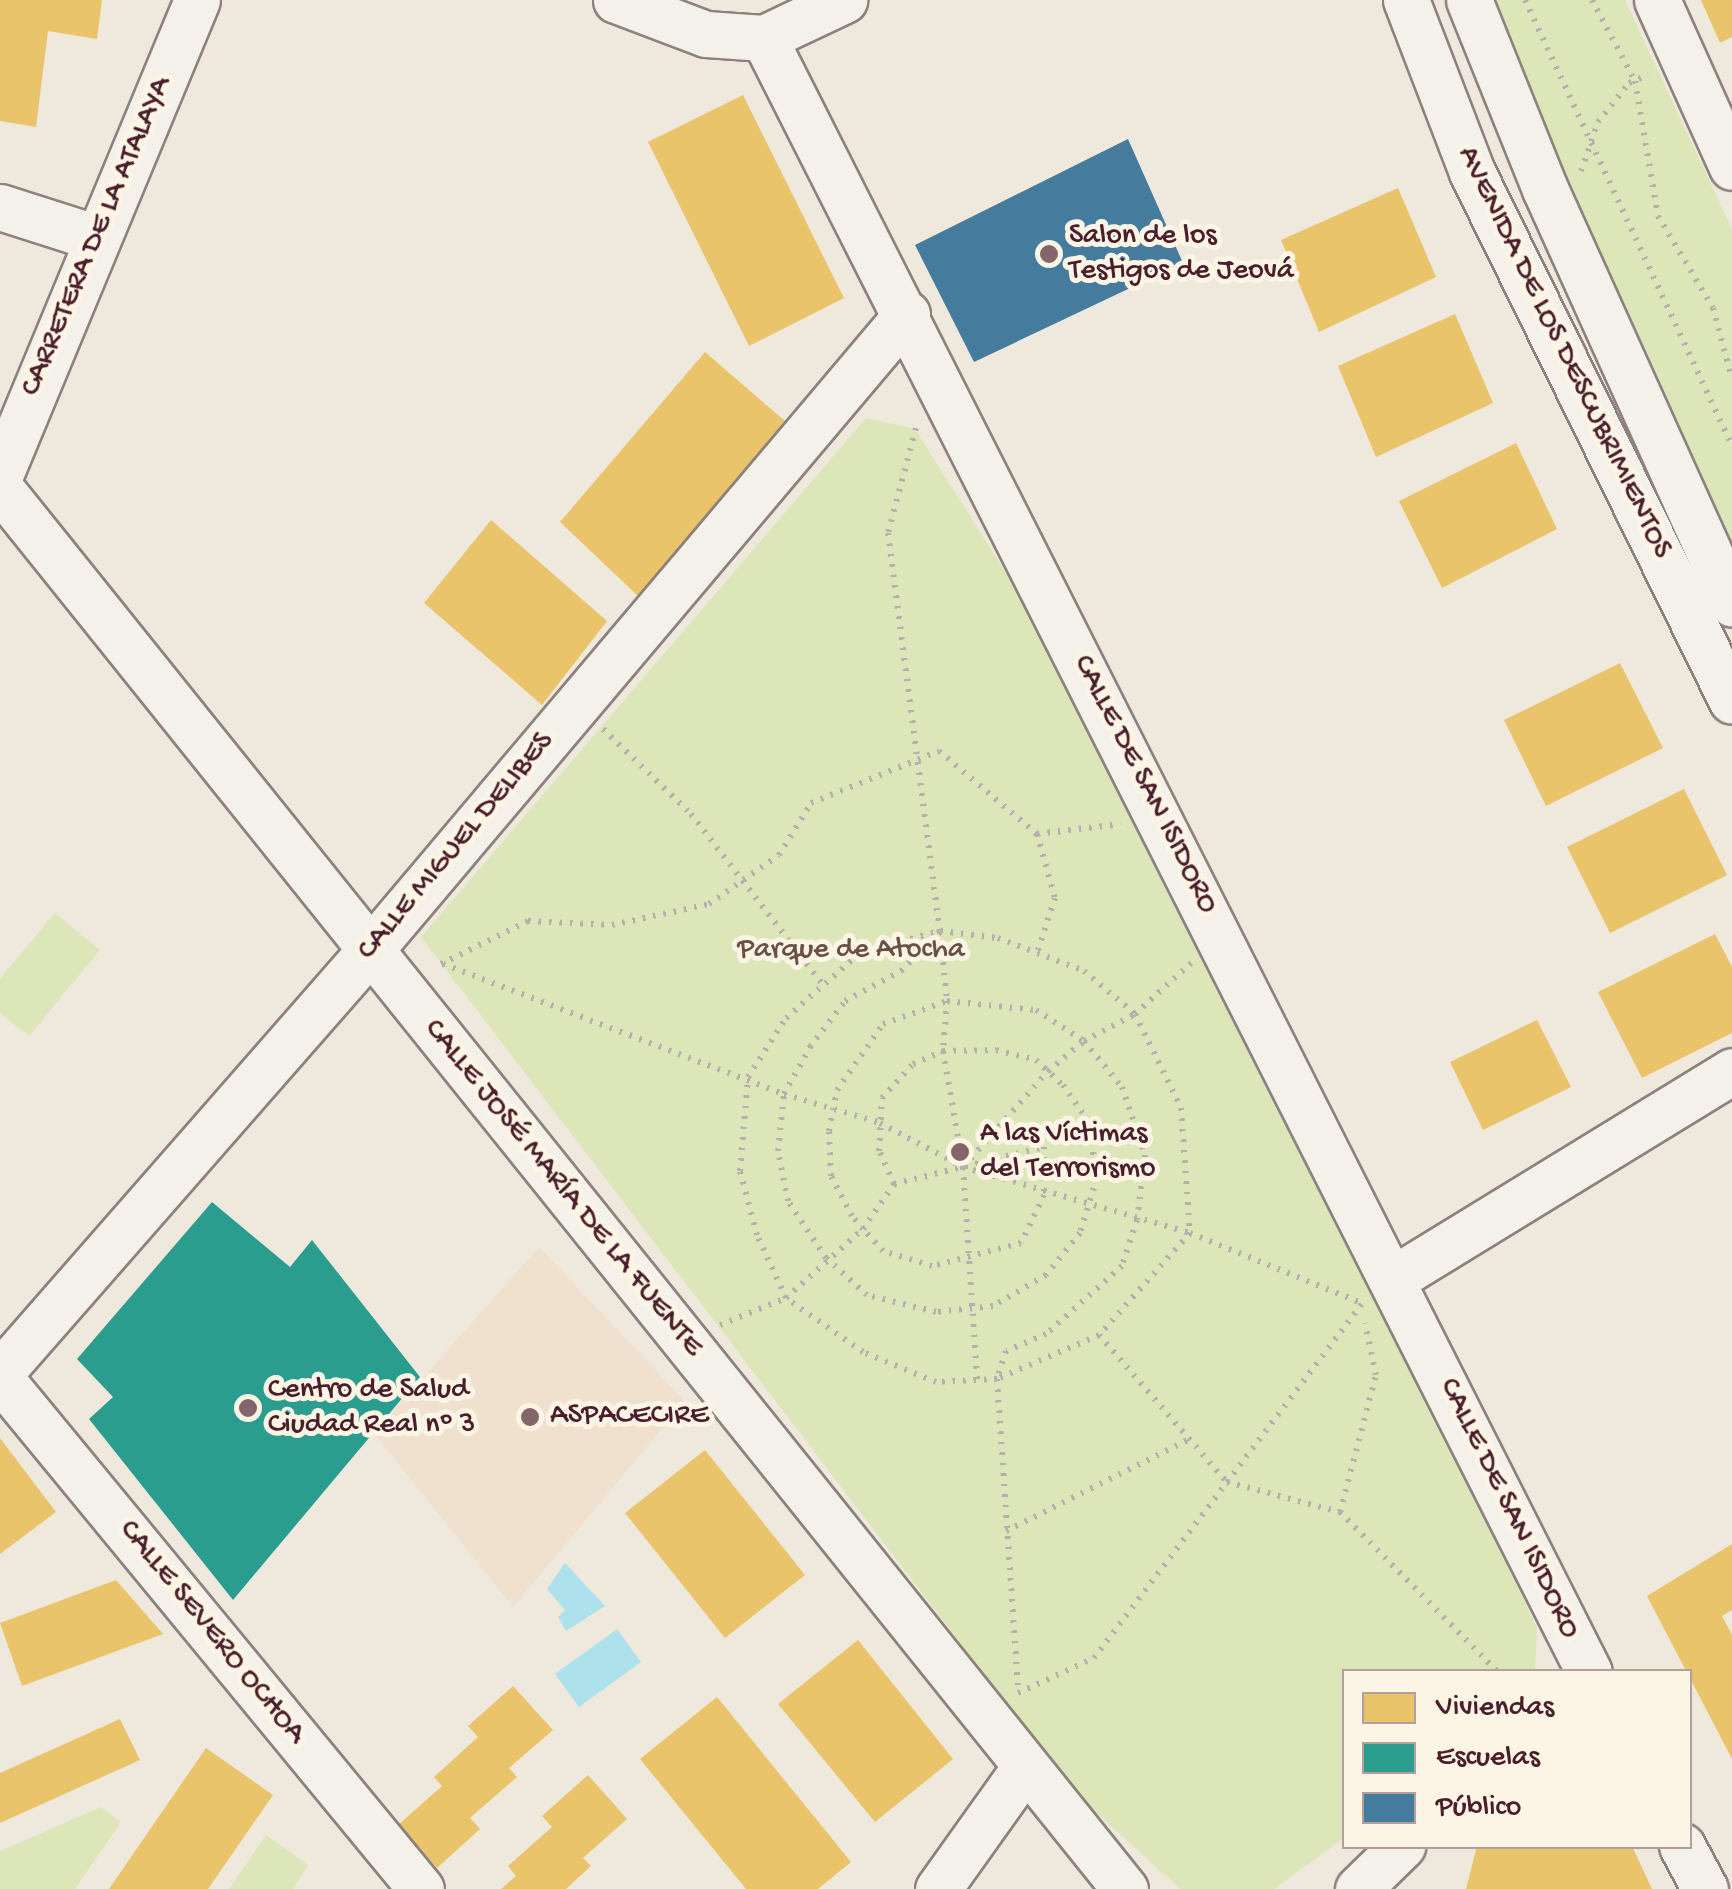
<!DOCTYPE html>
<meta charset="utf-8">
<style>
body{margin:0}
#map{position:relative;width:1732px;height:1889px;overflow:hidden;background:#efe8dd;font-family:"Gochi Hand",sans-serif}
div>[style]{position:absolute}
.built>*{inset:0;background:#f0e1ce}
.green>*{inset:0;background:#dde6b9}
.water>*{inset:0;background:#ade1eb}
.homes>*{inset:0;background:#e9c46a}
.schools>*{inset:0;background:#2a9d8f}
.public>*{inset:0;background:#457b9d}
.path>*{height:6px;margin-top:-3px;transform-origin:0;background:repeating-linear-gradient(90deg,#b7afac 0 2.5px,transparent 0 10.5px)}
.roads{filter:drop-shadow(2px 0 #8d817e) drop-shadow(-2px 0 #8d817e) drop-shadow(0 2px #8d817e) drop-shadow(0 -2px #8d817e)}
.minor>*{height:45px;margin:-22.5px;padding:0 22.5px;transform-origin:22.5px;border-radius:22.5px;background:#f4f0ea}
.dots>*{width:28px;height:28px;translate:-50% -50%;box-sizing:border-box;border:5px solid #fcf5e5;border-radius:50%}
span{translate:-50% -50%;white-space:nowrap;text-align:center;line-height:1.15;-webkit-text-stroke:10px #fcf5e5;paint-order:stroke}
.street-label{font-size:30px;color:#4a1f2b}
.poi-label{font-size:30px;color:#4a1f2b}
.left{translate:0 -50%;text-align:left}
.park-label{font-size:30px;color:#6b5047}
.legend{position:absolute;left:1342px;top:1669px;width:350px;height:180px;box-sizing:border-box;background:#fcf5e5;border:2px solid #b59f9b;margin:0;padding:12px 18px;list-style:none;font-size:30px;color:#4a1f2b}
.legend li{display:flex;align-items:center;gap:20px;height:50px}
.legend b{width:50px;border:2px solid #b59f9b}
</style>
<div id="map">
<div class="built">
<i style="clip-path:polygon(539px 1247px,685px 1401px,513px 1607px,374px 1433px)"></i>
</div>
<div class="green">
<i style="clip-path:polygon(1485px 0,1625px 0,1732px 229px,1732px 550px)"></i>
<i style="clip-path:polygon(866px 418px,915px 429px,1162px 820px,1537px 1628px,1535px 1671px,1344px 1672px,1344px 1838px,1274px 1889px,1180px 1889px,1074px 1792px,421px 937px)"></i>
<i style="clip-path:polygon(55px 913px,100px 950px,29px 1036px,0 1013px,0 979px)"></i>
<i style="clip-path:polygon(101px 1807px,121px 1822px,75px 1889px,0 1889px,0 1851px)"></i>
<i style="clip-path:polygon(266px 1835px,308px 1865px,293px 1889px,229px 1889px)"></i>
</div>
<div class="water">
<i style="clip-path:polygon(565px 1563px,605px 1606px,566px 1631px,558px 1617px,565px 1610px,547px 1589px)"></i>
<i style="clip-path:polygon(617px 1629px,641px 1662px,579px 1707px,555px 1674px)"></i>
</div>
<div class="homes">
<i style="clip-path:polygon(0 0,102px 0,97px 39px,48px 31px,36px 127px,0 121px)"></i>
<i style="clip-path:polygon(1701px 0,1732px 0,1732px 37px,1720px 43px)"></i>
<i style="clip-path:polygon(743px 95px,844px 298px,749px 346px,648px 142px)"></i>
<i style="clip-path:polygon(1398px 188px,1436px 277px,1319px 332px,1281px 240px)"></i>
<i style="clip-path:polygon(1455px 314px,1493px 403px,1376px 457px,1338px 366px)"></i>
<i style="clip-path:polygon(705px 352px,785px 421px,638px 596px,560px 522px)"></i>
<i style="clip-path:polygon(1516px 443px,1557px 529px,1442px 588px,1399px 501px)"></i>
<i style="clip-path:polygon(491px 520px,607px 621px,542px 705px,424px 603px)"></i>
<i style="clip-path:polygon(1620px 663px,1663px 748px,1546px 806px,1504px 720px)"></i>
<i style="clip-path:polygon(1684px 789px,1727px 875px,1610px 933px,1567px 847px)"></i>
<i style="clip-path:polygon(1715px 934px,1732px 967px,1732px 1033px,1642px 1078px,1598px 992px)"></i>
<i style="clip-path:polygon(1537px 1020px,1571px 1087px,1483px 1130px,1450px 1062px)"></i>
<i style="clip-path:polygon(0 1438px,56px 1512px,0 1554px)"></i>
<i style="clip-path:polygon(705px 1450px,805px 1575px,725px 1638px,625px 1513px)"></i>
<i style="clip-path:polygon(1732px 1544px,1732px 1610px,1722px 1616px,1732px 1635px,1732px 1759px,1647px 1596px)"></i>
<i style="clip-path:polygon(116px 1580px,163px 1634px,22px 1686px,0 1623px)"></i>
<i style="clip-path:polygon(858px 1640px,953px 1759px,875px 1822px,778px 1704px)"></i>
<i style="clip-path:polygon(513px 1686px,553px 1730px,509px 1768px,517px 1777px,470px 1818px,480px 1829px,437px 1868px,398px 1825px,442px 1786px,434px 1777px,478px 1737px,468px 1726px)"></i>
<i style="clip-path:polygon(717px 1697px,851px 1862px,818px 1889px,746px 1889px,640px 1759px)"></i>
<i style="clip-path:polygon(120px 1719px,140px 1760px,0 1823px,0 1773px)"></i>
<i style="clip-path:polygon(206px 1748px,273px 1795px,208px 1889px,109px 1889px)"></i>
<i style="clip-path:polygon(588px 1775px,627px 1819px,583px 1858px,591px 1866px,566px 1889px,501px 1889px,516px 1876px,508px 1866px,552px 1827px,542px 1816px)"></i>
<i style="clip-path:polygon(1477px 1846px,1632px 1846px,1652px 1889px,1466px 1889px)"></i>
</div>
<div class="schools">
<i style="clip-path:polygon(212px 1202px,290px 1267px,312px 1240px,420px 1377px,233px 1600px,89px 1419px,113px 1397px,77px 1359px)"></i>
</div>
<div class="public">
<i style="clip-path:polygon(1128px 139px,1183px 263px,974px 362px,915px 245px)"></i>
</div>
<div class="path">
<i style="left:1525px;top:0;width:492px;rotate:65.1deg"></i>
<i style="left:1592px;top:0;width:92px;rotate:62deg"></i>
<i style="left:1635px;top:81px;width:137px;rotate:80.3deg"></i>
<i style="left:1658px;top:216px;width:107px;rotate:59.1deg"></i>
<i style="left:1713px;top:308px;width:73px;rotate:75deg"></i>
<i style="left:1581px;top:171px;width:52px;rotate:-70.9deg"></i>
<i style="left:1598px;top:122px;width:50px;rotate:-51.5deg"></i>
<i style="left:1629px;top:83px;width:21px;rotate:-23deg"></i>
<i style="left:916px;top:428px;width:109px;rotate:104.9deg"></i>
<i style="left:888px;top:533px;width:401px;rotate:82.6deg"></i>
<i style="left:940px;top:931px;width:70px;rotate:84.3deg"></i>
<i style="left:947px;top:1001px;width:50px;rotate:94.6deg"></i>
<i style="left:943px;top:1051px;width:118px;rotate:80.2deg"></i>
<i style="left:963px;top:1167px;width:213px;rotate:86.2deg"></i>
<i style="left:603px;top:729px;width:122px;rotate:44deg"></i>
<i style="left:691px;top:814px;width:216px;rotate:52.3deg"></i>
<i style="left:1037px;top:834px;width:66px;rotate:74.3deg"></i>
<i style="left:1055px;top:898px;width:58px;rotate:108.1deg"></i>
<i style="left:940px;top:931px;width:58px;rotate:6.9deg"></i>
<i style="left:998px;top:938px;width:92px;rotate:21deg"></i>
<i style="left:1084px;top:971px;width:67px;rotate:40.1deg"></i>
<i style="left:1135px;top:1014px;width:105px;rotate:63.9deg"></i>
<i style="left:1181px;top:1108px;width:125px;rotate:85.9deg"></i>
<i style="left:1190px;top:1233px;width:137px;rotate:131.7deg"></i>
<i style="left:1099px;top:1335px;width:111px;rotate:156.7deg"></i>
<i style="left:997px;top:1379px;width:61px;rotate:177.2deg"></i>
<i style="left:936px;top:1382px;width:79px;rotate:-157.7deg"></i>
<i style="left:863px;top:1352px;width:94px;rotate:-145deg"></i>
<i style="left:786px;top:1298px;width:69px;rotate:-114.7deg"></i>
<i style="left:757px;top:1235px;width:66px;rotate:-104.9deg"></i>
<i style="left:740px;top:1171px;width:94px;rotate:-85.1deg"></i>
<i style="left:748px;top:1077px;width:70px;rotate:-57.2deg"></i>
<i style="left:786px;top:1018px;width:98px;rotate:-41.3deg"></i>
<i style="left:860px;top:953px;width:83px;rotate:-15.4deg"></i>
<i style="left:441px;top:964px;width:97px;rotate:-26.3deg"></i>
<i style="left:528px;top:921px;width:84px;rotate:2.7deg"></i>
<i style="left:612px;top:925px;width:99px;rotate:-12.2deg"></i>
<i style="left:709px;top:904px;width:85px;rotate:-35deg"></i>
<i style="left:779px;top:855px;width:61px;rotate:-58.4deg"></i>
<i style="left:811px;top:803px;width:138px;rotate:-22.1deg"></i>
<i style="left:939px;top:751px;width:128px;rotate:40.3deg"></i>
<i style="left:1037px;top:834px;width:84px;rotate:-6.9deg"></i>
<i style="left:443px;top:964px;width:365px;rotate:20.9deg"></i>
<i style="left:784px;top:1094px;width:100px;rotate:16.8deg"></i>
<i style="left:880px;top:1123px;width:94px;rotate:27.9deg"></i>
<i style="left:963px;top:1167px;width:236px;rotate:16.2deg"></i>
<i style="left:1190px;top:1233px;width:183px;rotate:22.2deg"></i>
<i style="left:964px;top:1166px;width:127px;rotate:-48.5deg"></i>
<i style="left:1048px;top:1071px;width:47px;rotate:-39.8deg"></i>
<i style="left:1084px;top:1041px;width:58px;rotate:-27.9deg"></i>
<i style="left:1135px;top:1014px;width:76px;rotate:-42.3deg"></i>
<i style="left:894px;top:1184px;width:36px;rotate:-114deg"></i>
<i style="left:879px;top:1151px;width:53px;rotate:-86.8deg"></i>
<i style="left:882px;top:1098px;width:46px;rotate:-47.6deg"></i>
<i style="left:913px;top:1064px;width:33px;rotate:-23deg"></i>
<i style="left:943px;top:1051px;width:53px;rotate:-1.1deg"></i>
<i style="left:996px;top:1050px;width:41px;rotate:14deg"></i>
<i style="left:1036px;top:1060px;width:37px;rotate:43deg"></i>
<i style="left:1063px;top:1085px;width:44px;rotate:55.2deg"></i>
<i style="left:1088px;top:1121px;width:58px;rotate:81deg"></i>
<i style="left:1097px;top:1178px;width:58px;rotate:107.2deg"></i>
<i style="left:1080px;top:1233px;width:54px;rotate:129deg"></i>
<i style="left:1046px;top:1275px;width:61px;rotate:149.7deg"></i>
<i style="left:993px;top:1306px;width:57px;rotate:174deg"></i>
<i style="left:936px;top:1312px;width:71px;rotate:-166.2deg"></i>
<i style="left:867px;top:1295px;width:55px;rotate:-137.9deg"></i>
<i style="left:826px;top:1258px;width:69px;rotate:-123.7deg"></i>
<i style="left:788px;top:1201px;width:51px;rotate:-101.3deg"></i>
<i style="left:778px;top:1151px;width:57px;rotate:-84deg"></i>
<i style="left:784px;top:1094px;width:54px;rotate:-61deg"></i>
<i style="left:810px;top:1047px;width:58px;rotate:-52.7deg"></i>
<i style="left:845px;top:1001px;width:64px;rotate:-28.2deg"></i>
<i style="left:901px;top:971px;width:55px;rotate:-45deg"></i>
<i style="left:720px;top:1325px;width:71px;rotate:-22.2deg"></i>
<i style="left:786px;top:1298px;width:103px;rotate:-41.9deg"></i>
<i style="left:863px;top:1229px;width:55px;rotate:-55.4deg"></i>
<i style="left:894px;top:1184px;width:154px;rotate:-13.9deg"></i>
<i style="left:1044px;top:1147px;width:48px;rotate:90deg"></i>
<i style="left:1044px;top:1195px;width:53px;rotate:115.6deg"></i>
<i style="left:1021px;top:1243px;width:92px;rotate:165.5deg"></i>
<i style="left:932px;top:1266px;width:51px;rotate:-163deg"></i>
<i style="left:883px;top:1251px;width:30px;rotate:-132deg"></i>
<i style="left:863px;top:1229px;width:17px;rotate:-130deg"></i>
<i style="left:852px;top:1216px;width:45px;rotate:-117.7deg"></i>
<i style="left:831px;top:1176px;width:45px;rotate:-92.5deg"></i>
<i style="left:829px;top:1131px;width:42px;rotate:-79deg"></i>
<i style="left:837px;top:1090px;width:80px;rotate:-55.1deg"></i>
<i style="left:883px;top:1024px;width:68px;rotate:-19.8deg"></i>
<i style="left:947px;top:1001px;width:89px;rotate:5.8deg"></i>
<i style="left:1036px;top:1010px;width:57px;rotate:32.9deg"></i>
<i style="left:1084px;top:1041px;width:60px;rotate:50.4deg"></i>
<i style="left:1122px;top:1087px;width:72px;rotate:71.3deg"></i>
<i style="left:1145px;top:1155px;width:65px;rotate:97deg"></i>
<i style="left:1137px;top:1220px;width:48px;rotate:108.1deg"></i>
<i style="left:1122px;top:1266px;width:102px;rotate:138.2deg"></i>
<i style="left:1046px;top:1334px;width:43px;rotate:157deg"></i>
<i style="left:1006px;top:1351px;width:29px;rotate:108deg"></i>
<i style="left:997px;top:1379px;width:313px;rotate:86.1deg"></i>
<i style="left:1099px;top:1335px;width:195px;rotate:49deg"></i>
<i style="left:1227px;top:1482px;width:117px;rotate:14.9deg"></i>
<i style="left:1340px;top:1512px;width:225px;rotate:45.4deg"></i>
<i style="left:1340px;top:1512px;width:142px;rotate:-75.3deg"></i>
<i style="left:1376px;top:1375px;width:53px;rotate:-101.9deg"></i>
<i style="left:1006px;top:1531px;width:206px;rotate:-26.6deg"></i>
<i style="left:1018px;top:1693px;width:84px;rotate:-24.7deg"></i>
<i style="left:1094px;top:1658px;width:445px;rotate:-52.9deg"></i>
</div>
<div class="roads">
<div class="minor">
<i style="left:616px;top:0;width:96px;rotate:20.7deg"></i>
<i style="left:706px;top:34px;width:58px;rotate:3.9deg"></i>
<i style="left:764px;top:38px;width:1830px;rotate:63.21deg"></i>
<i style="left:1406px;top:0;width:184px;rotate:69deg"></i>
<i style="left:1472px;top:172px;width:589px;rotate:63.83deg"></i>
<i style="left:1469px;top:0;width:204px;rotate:68.1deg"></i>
<i style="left:1545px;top:189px;width:455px;rotate:65.7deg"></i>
<i style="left:1657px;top:0;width:183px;rotate:65.8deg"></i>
<i style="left:764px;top:38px;width:89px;rotate:-25.4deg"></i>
<i style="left:0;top:207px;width:102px;rotate:17.7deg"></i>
<i style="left:0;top:475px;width:514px;rotate:-67.47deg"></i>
<i style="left:0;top:488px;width:1797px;rotate:51.24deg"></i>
<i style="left:1393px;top:1279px;width:398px;rotate:-31.5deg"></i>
<i style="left:0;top:1373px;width:563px;rotate:-48.81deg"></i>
<i style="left:371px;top:949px;width:831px;rotate:-49.83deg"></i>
<i style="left:0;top:1378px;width:662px;rotate:50.52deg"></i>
<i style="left:1682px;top:1846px;width:49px;rotate:61.9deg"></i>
<i style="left:938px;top:1889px;width:150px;rotate:-54.5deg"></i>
<i style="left:1358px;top:1889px;width:62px;rotate:-44.3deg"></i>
</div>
</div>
<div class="dots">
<i style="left:1049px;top:254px;background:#846569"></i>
<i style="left:960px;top:1152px;background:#846569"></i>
<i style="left:248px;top:1408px;background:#846569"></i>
<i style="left:530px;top:1417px;background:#846569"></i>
</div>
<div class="street-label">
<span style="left:98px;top:237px;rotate:-67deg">CARRETERA DE LA ATALAYA</span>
<span style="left:1563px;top:353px;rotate:64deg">AVENIDA DE LOS DESCUBRIMIENTOS</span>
<span style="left:1144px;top:785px;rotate:63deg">CALLE DE SAN ISIDORO</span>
<span style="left:457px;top:847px;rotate:-50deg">CALLE MIGUEL DELIBES</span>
<span style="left:562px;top:1189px;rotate:51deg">CALLE JOSÉ MARÍA DE LA FUENTE</span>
<span style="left:1508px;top:1509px;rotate:64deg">CALLE DE SAN ISIDORO</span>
<span style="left:211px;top:1633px;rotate:51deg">CALLE SEVERO OCHOA</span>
</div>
<div class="poi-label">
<span class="left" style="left:1069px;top:254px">Salon de los<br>Testigos de Jeová</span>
<span class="left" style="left:980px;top:1152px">A las Víctimas<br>del Terrorismo</span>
<span class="left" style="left:268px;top:1408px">Centro de Salud<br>Ciudad Real nº 3</span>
<span class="left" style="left:550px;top:1417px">ASPACECIRE</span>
</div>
<div class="park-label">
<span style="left:851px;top:951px">Parque de Atocha</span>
</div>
<ul class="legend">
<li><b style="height:28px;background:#e9c46a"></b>Viviendas</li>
<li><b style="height:28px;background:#2a9d8f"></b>Escuelas</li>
<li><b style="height:28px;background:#457b9d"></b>Público</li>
</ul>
</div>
